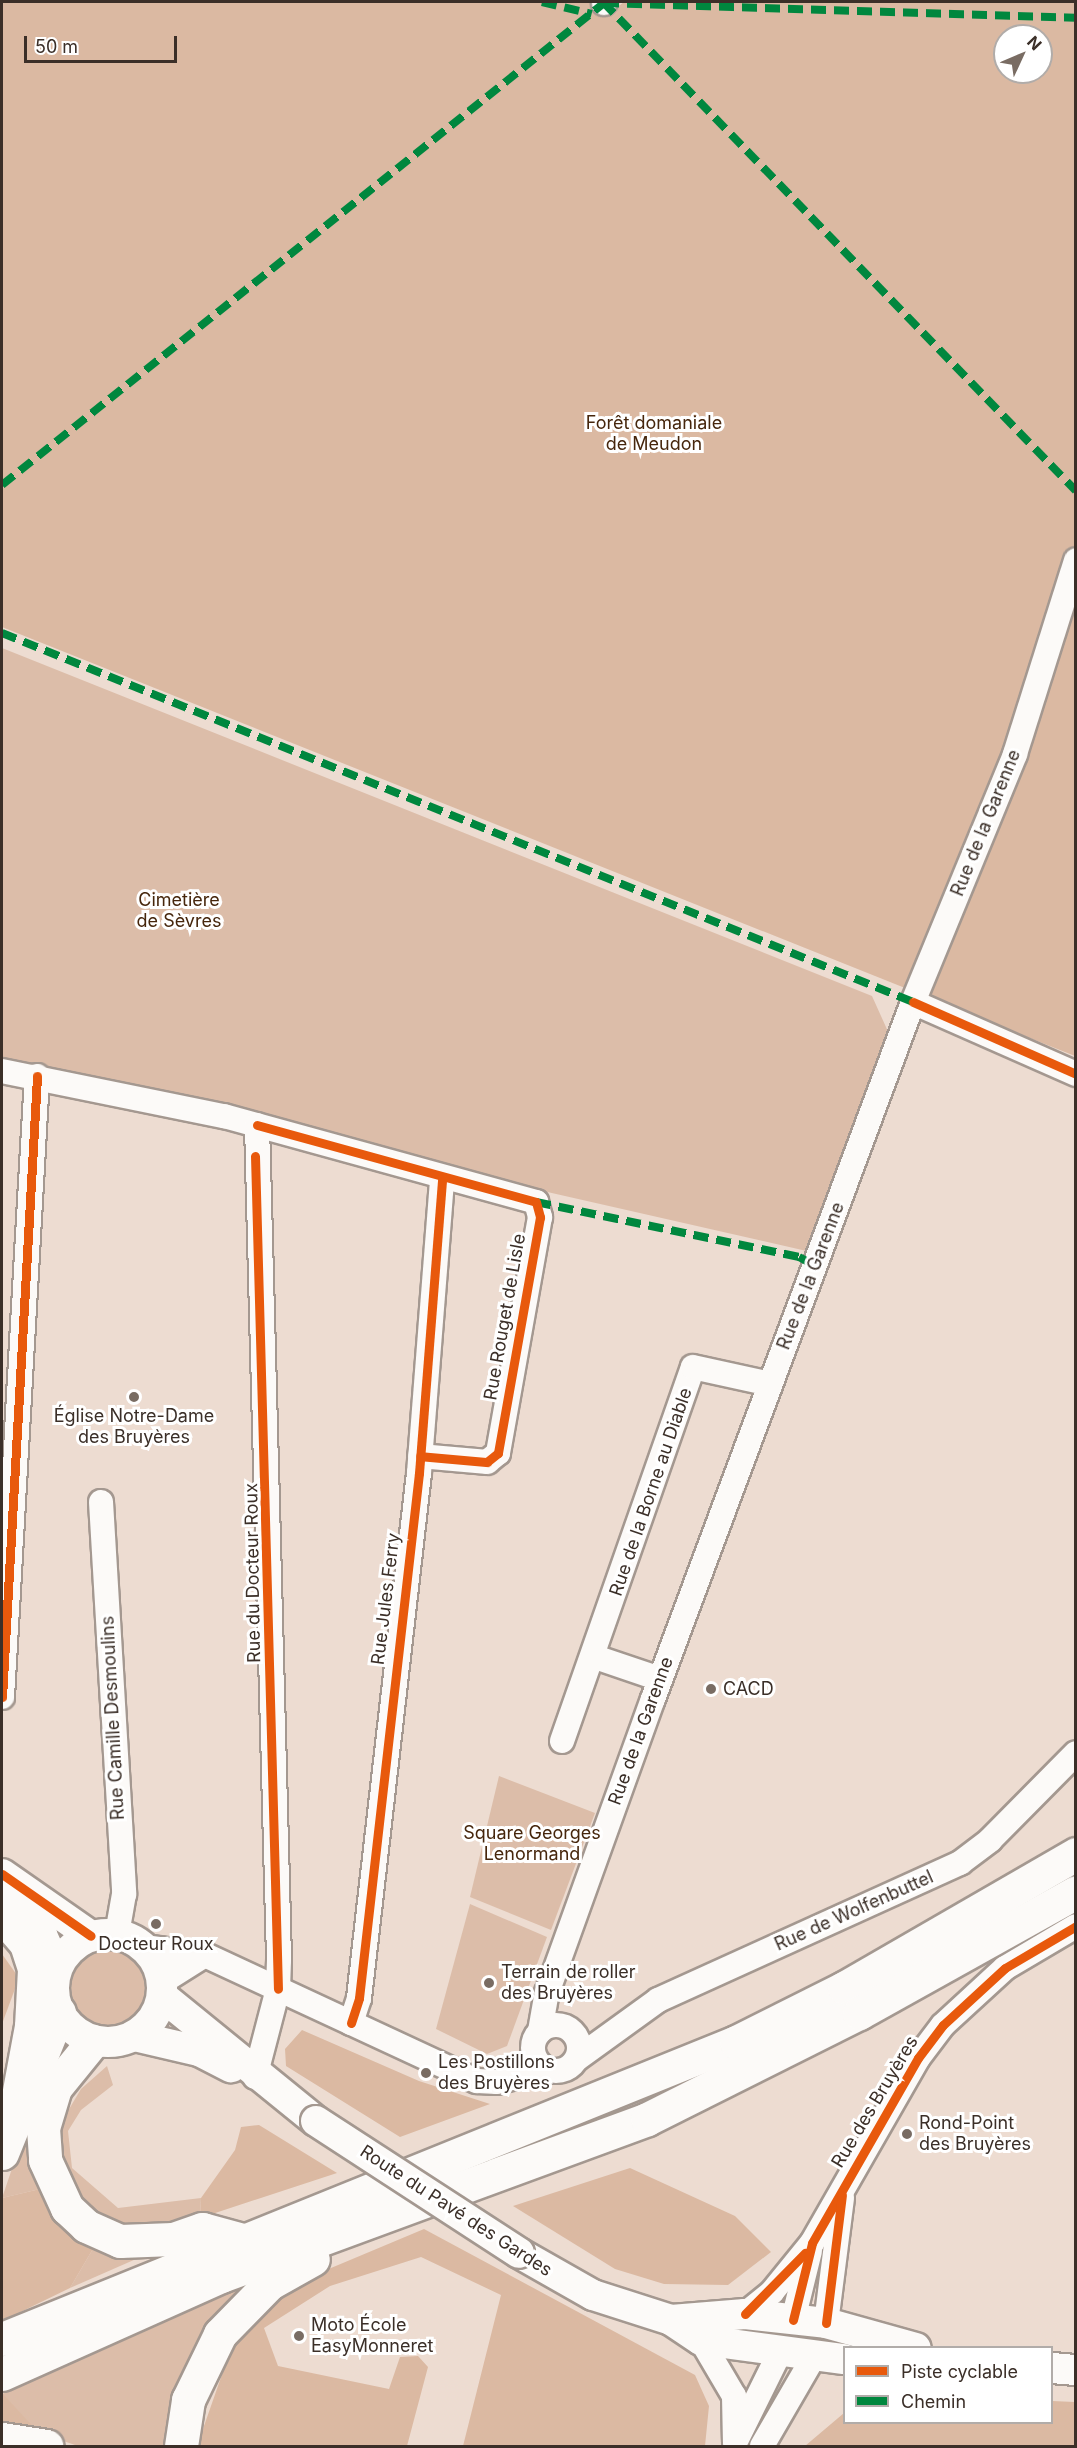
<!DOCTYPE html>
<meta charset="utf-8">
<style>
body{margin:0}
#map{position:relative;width:1077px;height:2448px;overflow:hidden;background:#eddcd1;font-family:Inter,sans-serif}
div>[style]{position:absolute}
.green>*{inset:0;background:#dcbda9}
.round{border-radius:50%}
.forest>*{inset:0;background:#dbb9a2}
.roads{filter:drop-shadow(2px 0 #a49890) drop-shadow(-2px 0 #a49890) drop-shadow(0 2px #a49890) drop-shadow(0 -2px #a49890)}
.minor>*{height:24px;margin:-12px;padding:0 12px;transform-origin:12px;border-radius:12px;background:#fcfaf8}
.minor>.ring{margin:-12px;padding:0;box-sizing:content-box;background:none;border:24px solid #fcfaf8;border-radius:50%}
.major>*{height:30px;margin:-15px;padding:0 15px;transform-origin:15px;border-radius:15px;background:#fcfaf8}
.major>.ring{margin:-15px;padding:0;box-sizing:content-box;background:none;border:30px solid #fcfaf8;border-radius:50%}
.highway>*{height:33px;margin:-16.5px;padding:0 16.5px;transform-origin:16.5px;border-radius:16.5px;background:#fcfaf8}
.bridges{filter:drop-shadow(2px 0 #a49890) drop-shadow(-2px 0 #a49890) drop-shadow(0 2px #a49890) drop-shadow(0 -2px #a49890)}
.major-bridge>*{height:30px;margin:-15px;padding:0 15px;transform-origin:15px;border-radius:15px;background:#fcfaf8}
.quiet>*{height:8px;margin-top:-4px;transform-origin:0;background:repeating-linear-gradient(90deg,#00873e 0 15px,transparent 0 23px)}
.cycleway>*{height:9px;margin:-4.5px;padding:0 4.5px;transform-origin:4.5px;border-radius:4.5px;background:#e8590c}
.dots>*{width:16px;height:16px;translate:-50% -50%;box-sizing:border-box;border:3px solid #fff;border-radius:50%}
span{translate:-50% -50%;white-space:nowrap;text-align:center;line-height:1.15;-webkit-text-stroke:6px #fff;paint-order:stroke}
.park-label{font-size:18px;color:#46260c}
.street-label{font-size:18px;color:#3b2f28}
.poi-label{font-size:18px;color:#3b2f28}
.left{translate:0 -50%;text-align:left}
.frame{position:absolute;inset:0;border:3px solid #3b2f28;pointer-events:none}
.legend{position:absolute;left:843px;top:2346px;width:210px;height:78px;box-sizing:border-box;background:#fff;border:2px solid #b1aca9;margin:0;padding:8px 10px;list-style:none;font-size:18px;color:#3b2f28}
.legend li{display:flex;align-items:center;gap:12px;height:30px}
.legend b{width:30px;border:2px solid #b1aca9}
.north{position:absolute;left:993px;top:24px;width:60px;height:60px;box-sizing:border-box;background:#fff;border:2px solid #b1aca9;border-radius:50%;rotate:46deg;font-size:16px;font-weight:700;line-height:24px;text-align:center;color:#3b2f28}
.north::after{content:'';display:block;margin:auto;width:21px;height:27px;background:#796c63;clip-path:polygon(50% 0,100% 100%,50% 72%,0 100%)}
.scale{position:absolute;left:24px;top:36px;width:153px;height:27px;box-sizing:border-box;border:3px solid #3b2f28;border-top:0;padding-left:8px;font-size:18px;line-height:21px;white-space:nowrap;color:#3b2f28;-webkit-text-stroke:4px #fff;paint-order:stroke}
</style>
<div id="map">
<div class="green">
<i style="clip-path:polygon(2px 648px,872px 996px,890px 1036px,811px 1252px,543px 1191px,177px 1093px,2px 1060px)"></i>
<i style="clip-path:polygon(499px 1776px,595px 1813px,551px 1930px,470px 1897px)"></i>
<i style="clip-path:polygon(470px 1904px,547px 1937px,507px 2046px,487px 2054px,436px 2029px)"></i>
<i class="round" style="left:64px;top:1946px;width:86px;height:86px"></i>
<i style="clip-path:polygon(107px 2066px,113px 2085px,81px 2110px,68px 2131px,72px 2168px,118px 2208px,201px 2198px,200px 2218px,127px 2229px,98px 2216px,72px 2189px,59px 2151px,62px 2121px,81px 2089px)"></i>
<i style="clip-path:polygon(32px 2110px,32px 2154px,40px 2189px,2px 2198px)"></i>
<i style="clip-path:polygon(94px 2247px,152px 2252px,70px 2288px)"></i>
<i style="clip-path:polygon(260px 2274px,171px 2446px,78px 2446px,37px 2432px,2px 2394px)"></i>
</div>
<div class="forest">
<i style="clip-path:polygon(evenodd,2px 2px,589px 2px,604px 17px,624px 2px,1075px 2px,1075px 1056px,2px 627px,2px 2px,1005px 36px,1041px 36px,1041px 72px,1005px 72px,1005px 36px)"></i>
<i style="clip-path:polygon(2px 1954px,19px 1978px,2px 2024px)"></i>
<i style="clip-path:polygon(302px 2030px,419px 2081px,490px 2104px,400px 2137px,286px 2066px,285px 2049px)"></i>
<i style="clip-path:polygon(259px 2125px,337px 2173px,200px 2218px,201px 2198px,235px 2150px,241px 2127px)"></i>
<i style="clip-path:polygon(630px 2168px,735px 2216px,771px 2252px,728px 2285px,664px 2284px,615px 2269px,513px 2206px)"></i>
<i style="clip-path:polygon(40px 2189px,52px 2210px,94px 2247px,70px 2288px,2px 2321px,2px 2198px)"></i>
<i style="clip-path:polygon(424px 2229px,695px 2375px,709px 2406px,705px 2446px,463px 2446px,501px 2295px,421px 2257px,330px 2286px,264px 2328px,278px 2366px,389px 2389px,400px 2357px,418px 2356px,428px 2367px,407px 2446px,197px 2446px,233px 2343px,260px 2314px,300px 2281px)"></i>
<i style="clip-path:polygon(2px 2393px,51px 2446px,2px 2446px)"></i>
<i style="clip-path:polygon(1052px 2401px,1075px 2402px,1075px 2446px,805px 2446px,844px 2413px,844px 2422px,1052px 2422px)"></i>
</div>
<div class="roads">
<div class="minor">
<i style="left:604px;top:3px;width:1px;rotate:-45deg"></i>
<i style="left:913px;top:1002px;width:178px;rotate:23.8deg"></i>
<i style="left:2px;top:1071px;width:227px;rotate:11.5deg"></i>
<i style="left:224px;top:1116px;width:324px;rotate:15.4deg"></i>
<i style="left:536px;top:1202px;width:16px;rotate:75deg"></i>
<i style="left:540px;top:1217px;width:240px;rotate:100.1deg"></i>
<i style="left:498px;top:1453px;width:14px;rotate:141deg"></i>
<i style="left:487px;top:1462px;width:67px;rotate:-174.9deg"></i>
<i style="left:101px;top:1502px;width:393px;rotate:86.6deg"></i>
<i style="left:124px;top:1894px;width:41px;rotate:99.9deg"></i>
<i style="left:595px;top:1657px;width:69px;rotate:18.7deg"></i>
<i style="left:2px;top:1697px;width:622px;rotate:-86.77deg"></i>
<i style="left:562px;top:1741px;width:396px;rotate:-70.7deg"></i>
<i style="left:693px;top:1367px;width:79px;rotate:12.4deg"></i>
<i style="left:144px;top:1947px;width:62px;rotate:7.5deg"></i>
<i style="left:205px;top:1955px;width:300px;rotate:24.9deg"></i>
<i style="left:477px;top:2081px;width:20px;rotate:3deg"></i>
<i style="left:497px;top:2082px;width:51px;rotate:-14.9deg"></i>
<i style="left:162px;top:1982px;width:51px;rotate:-32.1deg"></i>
<i style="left:351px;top:2023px;width:26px;rotate:-72deg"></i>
<i style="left:359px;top:1998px;width:528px;rotate:-83.48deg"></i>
<i style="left:419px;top:1473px;width:296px;rotate:-85.5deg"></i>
<i class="ring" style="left:533px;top:2025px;width:22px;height:22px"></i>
<i style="left:540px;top:2031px;width:39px;rotate:-80deg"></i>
<i style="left:547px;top:1993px;width:313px;rotate:-70.2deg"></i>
<i style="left:653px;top:1699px;width:744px;rotate:-69.54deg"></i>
<i style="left:913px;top:1002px;width:268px;rotate:-67.6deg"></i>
<i style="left:1015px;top:754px;width:203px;rotate:-72.5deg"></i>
<i style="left:578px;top:2058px;width:99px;rotate:-35.9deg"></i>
<i style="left:658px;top:2000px;width:332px;rotate:-24.4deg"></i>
<i style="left:960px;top:1863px;width:38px;rotate:-37deg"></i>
<i style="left:990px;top:1840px;width:122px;rotate:-45.3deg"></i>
<i style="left:255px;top:2077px;width:91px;rotate:-75.4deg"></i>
<i style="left:278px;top:1989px;width:30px;rotate:-88deg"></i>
<i style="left:279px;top:1959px;width:834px;rotate:-91.51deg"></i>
<i style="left:745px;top:2314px;width:35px;rotate:-39deg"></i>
<i style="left:772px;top:2292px;width:63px;rotate:-50.8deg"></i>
<i style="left:812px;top:2243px;width:213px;rotate:-60.2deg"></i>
<i style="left:918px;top:2058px;width:41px;rotate:-52.9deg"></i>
<i style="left:943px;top:2025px;width:84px;rotate:-42.6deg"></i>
<i style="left:1005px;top:1968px;width:82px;rotate:-30.6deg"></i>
<i style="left:793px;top:2320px;width:71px;rotate:-76.2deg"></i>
<i style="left:826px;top:2323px;width:126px;rotate:-82.7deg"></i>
<i style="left:701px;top:2340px;width:65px;rotate:59.5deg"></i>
<i style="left:734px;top:2396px;width:47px;rotate:88.8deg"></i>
<i style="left:737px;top:2439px;width:97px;rotate:-63.7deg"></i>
<i style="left:762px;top:2446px;width:102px;rotate:-59.9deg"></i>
</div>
<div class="major">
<i style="left:2px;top:1874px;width:108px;rotate:34.9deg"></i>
<i style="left:2px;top:1883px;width:66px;rotate:52.4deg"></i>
<i style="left:42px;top:1935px;width:36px;rotate:66deg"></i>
<i class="ring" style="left:54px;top:1934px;width:78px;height:78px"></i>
<i style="left:162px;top:1996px;width:198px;rotate:39.1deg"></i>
<i style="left:134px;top:2036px;width:67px;rotate:13deg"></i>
<i style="left:199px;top:2051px;width:36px;rotate:27deg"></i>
<i style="left:519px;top:2253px;width:85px;rotate:29.6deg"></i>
<i style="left:593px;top:2295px;width:82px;rotate:17.8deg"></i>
<i style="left:671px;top:2320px;width:36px;rotate:34deg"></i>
<i style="left:701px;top:2340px;width:144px;rotate:7.6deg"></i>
<i style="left:671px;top:2320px;width:74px;rotate:-4.6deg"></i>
<i style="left:745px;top:2314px;width:81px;rotate:6.3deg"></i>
<i style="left:826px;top:2323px;width:93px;rotate:15.5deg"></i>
<i style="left:1052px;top:2368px;width:24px;rotate:5deg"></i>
</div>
<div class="highway">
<i style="left:2px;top:1916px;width:37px;rotate:49deg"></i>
<i style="left:26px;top:1944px;width:26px;rotate:72deg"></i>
<i style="left:34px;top:1969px;width:57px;rotate:93deg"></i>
<i style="left:31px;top:2026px;width:82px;rotate:100.5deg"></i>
<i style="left:93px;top:2041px;width:60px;rotate:129deg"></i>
<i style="left:55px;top:2088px;width:42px;rotate:106.7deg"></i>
<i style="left:43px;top:2128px;width:32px;rotate:86deg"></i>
<i style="left:45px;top:2160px;width:53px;rotate:65.4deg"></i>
<i style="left:67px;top:2208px;width:26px;rotate:43deg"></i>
<i style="left:86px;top:2226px;width:37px;rotate:24deg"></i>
<i style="left:120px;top:2241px;width:53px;rotate:-2.2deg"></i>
<i style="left:173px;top:2239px;width:31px;rotate:-19deg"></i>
<i style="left:202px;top:2229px;width:39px;rotate:15deg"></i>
<i style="left:2px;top:2153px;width:152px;rotate:-68deg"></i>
<i style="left:2px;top:2339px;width:792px;rotate:-22.03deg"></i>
<i style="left:736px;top:2042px;width:121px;rotate:-26.6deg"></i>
<i style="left:844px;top:1988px;width:268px;rotate:-30deg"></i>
<i style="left:2px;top:2374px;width:240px;rotate:-24.1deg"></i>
<i style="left:221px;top:2276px;width:454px;rotate:-20.2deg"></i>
<i style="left:647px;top:2119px;width:237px;rotate:-26.6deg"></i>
<i style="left:859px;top:2013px;width:248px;rotate:-29.1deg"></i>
<i style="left:2px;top:2439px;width:45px;rotate:9deg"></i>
<i style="left:181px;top:2446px;width:47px;rotate:-81.3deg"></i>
<i style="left:188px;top:2400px;width:73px;rotate:-64.1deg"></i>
<i style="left:220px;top:2334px;width:71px;rotate:-45.6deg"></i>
<i style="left:270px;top:2283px;width:49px;rotate:-29.2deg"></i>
</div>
</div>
<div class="bridges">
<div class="major-bridge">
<i style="left:316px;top:2121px;width:242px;rotate:33deg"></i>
</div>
</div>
<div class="quiet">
<i style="left:542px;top:2px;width:51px;rotate:13.5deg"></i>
<i style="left:603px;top:2px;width:680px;rotate:45.95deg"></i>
<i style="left:604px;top:3px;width:472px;rotate:1.8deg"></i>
<i style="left:2px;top:485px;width:771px;rotate:-38.68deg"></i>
<i style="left:2px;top:633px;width:983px;rotate:22.05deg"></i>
<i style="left:536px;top:1202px;width:269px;rotate:11.8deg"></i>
<i style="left:799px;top:1257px;width:19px;rotate:28deg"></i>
</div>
<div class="cycleway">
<i style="left:913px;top:1002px;width:178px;rotate:23.8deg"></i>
<i style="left:257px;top:1125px;width:289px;rotate:15.4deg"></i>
<i style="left:536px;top:1202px;width:16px;rotate:75deg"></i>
<i style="left:540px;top:1217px;width:240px;rotate:100.1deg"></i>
<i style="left:498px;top:1453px;width:14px;rotate:141deg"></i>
<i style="left:487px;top:1462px;width:67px;rotate:-174.9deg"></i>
<i style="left:255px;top:1156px;width:833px;rotate:88.42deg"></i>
<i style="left:2px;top:1697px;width:622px;rotate:-86.77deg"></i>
<i style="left:2px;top:1874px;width:108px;rotate:34.9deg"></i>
<i style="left:351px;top:2023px;width:26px;rotate:-72deg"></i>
<i style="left:359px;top:1998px;width:528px;rotate:-83.48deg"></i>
<i style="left:419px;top:1473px;width:296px;rotate:-85.5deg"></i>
<i style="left:745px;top:2314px;width:86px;rotate:-45.5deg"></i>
<i style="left:793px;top:2320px;width:79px;rotate:-76.1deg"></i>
<i style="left:812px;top:2243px;width:213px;rotate:-60.2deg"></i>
<i style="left:918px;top:2058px;width:41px;rotate:-52.9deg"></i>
<i style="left:943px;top:2025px;width:84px;rotate:-42.6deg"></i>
<i style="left:1005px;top:1968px;width:82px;rotate:-30.6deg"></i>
<i style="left:826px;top:2323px;width:129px;rotate:-82.9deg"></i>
</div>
<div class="dots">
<i style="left:134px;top:1397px;background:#796c63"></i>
<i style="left:711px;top:1689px;background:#796c63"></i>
<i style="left:156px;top:1924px;background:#796c63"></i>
<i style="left:489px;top:1983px;background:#796c63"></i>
<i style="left:426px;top:2073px;background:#796c63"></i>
<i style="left:907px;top:2134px;background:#796c63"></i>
<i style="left:299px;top:2336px;background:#796c63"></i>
</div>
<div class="park-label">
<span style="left:654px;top:434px">Forêt domaniale<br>de Meudon</span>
<span style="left:179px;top:911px">Cimetière<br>de Sèvres</span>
<span style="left:532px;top:1844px">Square Georges<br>Lenormand</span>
</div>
<div class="street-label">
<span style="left:986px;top:823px;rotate:-68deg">Rue de la Garenne</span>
<span style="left:811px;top:1276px;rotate:-69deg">Rue de la Garenne</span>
<span style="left:505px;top:1317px;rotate:-80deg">Rue Rouget de Lisle</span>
<span style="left:651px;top:1492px;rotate:-71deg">Rue de la Borne au Diable</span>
<span style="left:253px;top:1573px;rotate:-91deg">Rue du Docteur Roux</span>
<span style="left:386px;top:1599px;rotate:-83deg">Rue Jules Ferry</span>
<span style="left:113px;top:1718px;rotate:-93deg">Rue Camille Desmoulins</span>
<span style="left:641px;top:1731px;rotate:-70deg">Rue de la Garenne</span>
<span style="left:854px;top:1911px;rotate:-24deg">Rue de Wolfenbuttel</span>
<span style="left:875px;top:2102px;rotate:-59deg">Rue des Bruyères</span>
<span style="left:456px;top:2211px;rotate:33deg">Route du Pavé des Gardes</span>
</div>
<div class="poi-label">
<span style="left:134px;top:1427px">Église Notre-Dame<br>des Bruyères</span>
<span class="left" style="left:723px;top:1689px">CACD</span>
<span style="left:156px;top:1944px">Docteur Roux</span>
<span class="left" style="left:501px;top:1983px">Terrain de roller<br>des Bruyères</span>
<span class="left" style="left:438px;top:2073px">Les Postillons<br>des Bruyères</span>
<span class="left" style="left:919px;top:2134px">Rond-Point<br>des Bruyères</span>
<span class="left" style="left:311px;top:2336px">Moto École<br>EasyMonneret</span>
</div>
<div class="frame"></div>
<ul class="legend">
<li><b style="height:8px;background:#e8590c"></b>Piste cyclable</li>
<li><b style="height:8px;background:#00873e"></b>Chemin</li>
</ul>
<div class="north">N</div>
<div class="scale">50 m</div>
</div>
